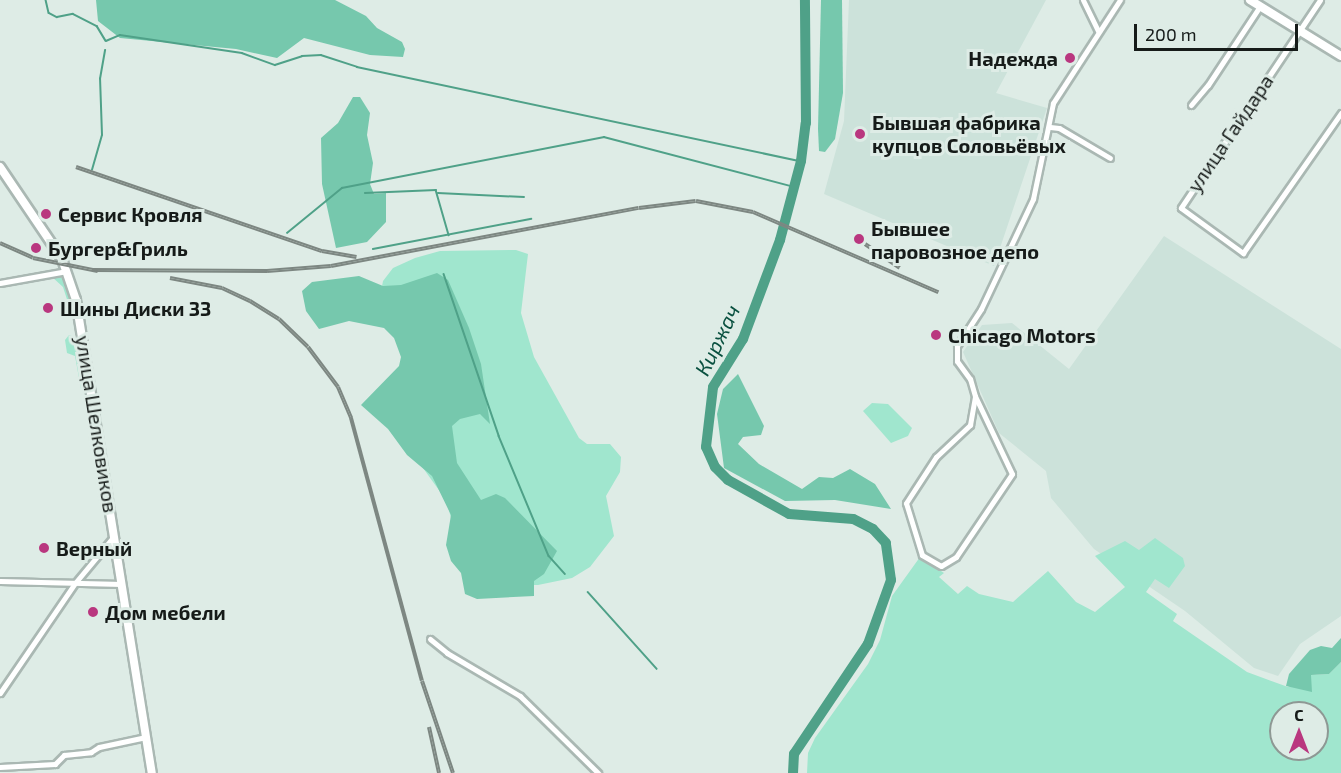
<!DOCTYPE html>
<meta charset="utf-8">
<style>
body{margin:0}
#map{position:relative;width:1341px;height:773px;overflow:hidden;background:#deece6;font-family:"Exo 2",sans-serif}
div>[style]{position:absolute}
.built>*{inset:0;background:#cce2da}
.green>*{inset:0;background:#a0e6ce}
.forest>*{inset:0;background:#76c8ad}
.stream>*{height:1.5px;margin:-0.75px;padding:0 0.75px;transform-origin:0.75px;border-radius:0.75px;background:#4fa188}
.river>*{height:10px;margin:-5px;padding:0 5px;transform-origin:5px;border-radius:5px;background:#4fa188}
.roads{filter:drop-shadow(2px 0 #aab8b3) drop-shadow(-2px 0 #aab8b3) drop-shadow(0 2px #aab8b3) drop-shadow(0 -2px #aab8b3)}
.street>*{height:5px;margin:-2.5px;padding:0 2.5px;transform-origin:2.5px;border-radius:2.5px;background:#fff}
.secondary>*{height:8px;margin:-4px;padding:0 4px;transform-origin:4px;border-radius:4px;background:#fff}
.rail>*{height:4px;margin-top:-2px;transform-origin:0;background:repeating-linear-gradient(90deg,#deece6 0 4.5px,#7d8782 0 9px);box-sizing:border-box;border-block:2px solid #7d8782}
.dots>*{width:16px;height:16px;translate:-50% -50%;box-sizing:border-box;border:3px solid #deece6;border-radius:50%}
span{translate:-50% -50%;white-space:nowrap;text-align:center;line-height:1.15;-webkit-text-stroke:6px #deece6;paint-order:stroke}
.poi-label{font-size:20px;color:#161b19;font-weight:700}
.right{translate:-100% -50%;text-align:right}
.left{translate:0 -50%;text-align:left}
.street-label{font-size:20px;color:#161b19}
.water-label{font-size:21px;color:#09503f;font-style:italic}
.north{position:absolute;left:1269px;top:701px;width:60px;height:60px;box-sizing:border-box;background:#deece6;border:2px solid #8e9894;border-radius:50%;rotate:0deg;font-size:16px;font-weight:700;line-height:24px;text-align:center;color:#161b19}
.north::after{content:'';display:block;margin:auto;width:21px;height:27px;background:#b9377f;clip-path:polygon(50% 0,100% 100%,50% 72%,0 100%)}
.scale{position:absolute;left:1134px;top:24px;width:164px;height:27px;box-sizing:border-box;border:3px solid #161b19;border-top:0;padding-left:8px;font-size:18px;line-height:21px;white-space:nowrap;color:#161b19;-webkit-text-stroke:4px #deece6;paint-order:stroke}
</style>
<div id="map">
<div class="built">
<i style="clip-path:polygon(849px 0,1046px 0,996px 93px,1047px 108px,994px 266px,824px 194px,844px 121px)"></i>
<i style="clip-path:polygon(1164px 236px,1341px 349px,1341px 616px,1300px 644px,1278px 676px,1254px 668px,1185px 611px,1094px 549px,1051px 498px,1046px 471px,999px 433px,963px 352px,982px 325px,1012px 323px,1069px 369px)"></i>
</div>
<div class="green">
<i style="clip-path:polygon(516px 250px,528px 254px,521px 313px,534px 357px,579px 438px,587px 444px,610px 444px,621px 457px,620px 472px,606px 496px,614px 536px,590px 567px,572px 578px,538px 585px,470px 585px,446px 500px,423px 468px,409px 376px,380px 297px,383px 281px,393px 268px,415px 258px,440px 251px)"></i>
<i style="clip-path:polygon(51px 276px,65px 278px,73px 318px,63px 287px)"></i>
<i style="clip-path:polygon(69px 335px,78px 338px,86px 389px,81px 389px,75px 356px,67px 353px,65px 340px)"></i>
<i style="clip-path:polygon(872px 403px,888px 404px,912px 428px,908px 436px,891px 443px,863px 411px)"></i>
<i style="clip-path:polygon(evenodd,1155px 538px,1183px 558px,1185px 566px,1169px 588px,1155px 579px,1146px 592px,1177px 614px,1173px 621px,1247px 672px,1288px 687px,1311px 675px,1329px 674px,1341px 662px,1341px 773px,807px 773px,808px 753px,815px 738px,868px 664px,880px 640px,892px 596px,920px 557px,944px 573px,939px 577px,958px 594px,967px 586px,979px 594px,1013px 602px,1048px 571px,1076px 602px,1095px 612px,1125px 587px,1095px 556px,1125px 541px,1139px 550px,1155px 538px,1281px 713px,1317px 713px,1317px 749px,1281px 749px,1281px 713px)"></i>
</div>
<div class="forest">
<i style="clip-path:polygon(96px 0,335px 0,366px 16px,377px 28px,402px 42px,405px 49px,403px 57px,370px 55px,304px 38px,277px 58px,236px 49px,120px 38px,98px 21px)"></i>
<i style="clip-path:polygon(821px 0,842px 0,843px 93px,835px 139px,825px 152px,819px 151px,818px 129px)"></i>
<i style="clip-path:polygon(353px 97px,360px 97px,370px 113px,367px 135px,373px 163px,370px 184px,374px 194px,386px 193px,386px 222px,367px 242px,336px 248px,322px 184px,321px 138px,338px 123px)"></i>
<i style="clip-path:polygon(437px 273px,448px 280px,469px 328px,481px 364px,490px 424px,480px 414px,460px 419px,452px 426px,457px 463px,481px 500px,496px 494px,505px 498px,557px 551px,544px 574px,534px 581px,534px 596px,477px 599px,465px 594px,461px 573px,451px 561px,446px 545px,451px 515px,432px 476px,407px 455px,388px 429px,361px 405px,399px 366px,401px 357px,394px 338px,384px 328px,349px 321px,319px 329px,306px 311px,302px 291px,312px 282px,359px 276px,383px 286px,401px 285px)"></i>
<i style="clip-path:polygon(738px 374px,764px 426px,761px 435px,743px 437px,738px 444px,759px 464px,802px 489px,819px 477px,833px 478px,850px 469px,875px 484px,891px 509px,835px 500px,785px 501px,724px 468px,717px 414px,723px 389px)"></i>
<i style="clip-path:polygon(1341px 638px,1341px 662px,1329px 674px,1311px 675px,1312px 692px,1286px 686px,1289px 674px,1310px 650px,1321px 646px,1332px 648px)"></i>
</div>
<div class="stream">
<i style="left:46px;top:0;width:13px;rotate:77deg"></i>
<i style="left:49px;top:13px;width:9px;rotate:27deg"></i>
<i style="left:57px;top:17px;width:16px;rotate:-11deg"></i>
<i style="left:73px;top:14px;width:27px;rotate:27deg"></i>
<i style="left:97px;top:26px;width:17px;rotate:59deg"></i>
<i style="left:106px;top:41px;width:15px;rotate:-23deg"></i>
<i style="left:120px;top:35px;width:123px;rotate:8.4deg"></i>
<i style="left:242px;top:53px;width:35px;rotate:20deg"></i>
<i style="left:275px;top:65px;width:28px;rotate:-18deg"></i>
<i style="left:302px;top:56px;width:19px;rotate:-3deg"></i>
<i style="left:321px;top:55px;width:38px;rotate:18deg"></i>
<i style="left:357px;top:67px;width:454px;rotate:12deg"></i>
<i style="left:92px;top:170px;width:36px;rotate:-74deg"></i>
<i style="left:102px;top:135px;width:56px;rotate:-92deg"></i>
<i style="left:100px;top:79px;width:29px;rotate:-80deg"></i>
<i style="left:365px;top:193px;width:71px;rotate:-2.4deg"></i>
<i style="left:436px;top:190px;width:47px;rotate:73.9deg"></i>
<i style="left:438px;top:193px;width:86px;rotate:2.7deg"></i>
<i style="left:287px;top:233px;width:71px;rotate:-39.3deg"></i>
<i style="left:342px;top:188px;width:267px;rotate:-11deg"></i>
<i style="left:604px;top:137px;width:196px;rotate:14.7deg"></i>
<i style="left:373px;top:249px;width:161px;rotate:-10.8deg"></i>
<i style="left:444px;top:274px;width:171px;rotate:71.2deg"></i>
<i style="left:499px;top:436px;width:130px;rotate:67.4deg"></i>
<i style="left:549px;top:556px;width:24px;rotate:48deg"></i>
<i style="left:588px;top:592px;width:103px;rotate:48.1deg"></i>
</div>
<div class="river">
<i style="left:793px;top:773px;width:19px;rotate:-87deg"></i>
<i style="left:794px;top:754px;width:133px;rotate:-56.1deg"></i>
<i style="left:868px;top:644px;width:68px;rotate:-70.2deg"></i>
<i style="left:891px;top:580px;width:37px;rotate:-98deg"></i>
<i style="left:886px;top:543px;width:19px;rotate:-133deg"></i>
<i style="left:873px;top:529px;width:22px;rotate:-153deg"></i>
<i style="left:853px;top:519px;width:64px;rotate:-175.5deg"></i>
<i style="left:789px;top:514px;width:70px;rotate:-150.9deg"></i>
<i style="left:728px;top:480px;width:18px;rotate:-135deg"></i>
<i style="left:715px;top:467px;width:22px;rotate:-114deg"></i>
<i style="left:706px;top:447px;width:60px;rotate:-83.3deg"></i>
<i style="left:713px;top:387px;width:57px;rotate:-58deg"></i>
<i style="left:743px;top:339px;width:106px;rotate:-69.5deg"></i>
<i style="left:780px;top:240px;width:82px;rotate:-75.1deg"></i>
<i style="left:801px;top:161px;width:38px;rotate:-83deg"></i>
<i style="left:806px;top:123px;width:123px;rotate:-90.5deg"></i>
</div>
<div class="roads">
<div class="street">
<i style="left:1083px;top:0;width:34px;rotate:64deg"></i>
<i style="left:1320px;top:0;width:250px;rotate:123.8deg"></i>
<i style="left:1181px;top:208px;width:77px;rotate:36deg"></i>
<i style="left:1243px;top:253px;width:171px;rotate:-55deg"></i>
<i style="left:1191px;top:105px;width:26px;rotate:-50deg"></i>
<i style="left:1208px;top:85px;width:95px;rotate:-56.6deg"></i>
<i style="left:1050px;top:127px;width:9px;rotate:6deg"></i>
<i style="left:1059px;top:128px;width:59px;rotate:30.5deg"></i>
<i style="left:0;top:283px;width:68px;rotate:-10.2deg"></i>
<i style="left:975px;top:396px;width:86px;rotate:64.6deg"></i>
<i style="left:1012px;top:474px;width:100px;rotate:124deg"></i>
<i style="left:956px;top:557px;width:17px;rotate:149deg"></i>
<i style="left:941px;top:566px;width:22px;rotate:-150deg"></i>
<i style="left:922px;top:555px;width:54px;rotate:-107.1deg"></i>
<i style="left:906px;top:503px;width:55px;rotate:-56.9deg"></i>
<i style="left:936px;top:457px;width:47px;rotate:-43.3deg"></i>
<i style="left:970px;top:425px;width:29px;rotate:-80deg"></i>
<i style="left:975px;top:396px;width:18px;rotate:-106deg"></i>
<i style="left:970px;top:379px;width:22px;rotate:-126deg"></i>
<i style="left:957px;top:361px;width:15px;rotate:-90deg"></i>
<i style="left:957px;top:346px;width:44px;rotate:-57deg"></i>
<i style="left:981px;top:309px;width:122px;rotate:-64.7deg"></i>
<i style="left:1033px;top:199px;width:98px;rotate:-78.2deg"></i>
<i style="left:1053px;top:103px;width:123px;rotate:-57deg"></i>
<i style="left:0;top:581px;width:122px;rotate:1.4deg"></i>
<i style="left:430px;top:639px;width:22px;rotate:39deg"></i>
<i style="left:447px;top:653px;width:85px;rotate:30.5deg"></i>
<i style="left:520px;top:696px;width:110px;rotate:44.6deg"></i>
<i style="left:0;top:693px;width:133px;rotate:-55.7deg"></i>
<i style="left:75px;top:583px;width:61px;rotate:-50.3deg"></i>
<i style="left:0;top:767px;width:55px;rotate:-3.1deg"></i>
<i style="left:55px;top:764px;width:13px;rotate:-45deg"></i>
<i style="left:64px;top:755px;width:27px;rotate:-6deg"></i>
<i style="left:91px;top:752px;width:9px;rotate:-32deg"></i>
<i style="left:99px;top:747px;width:48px;rotate:-12deg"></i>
</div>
<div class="secondary">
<i style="left:1250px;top:0;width:107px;rotate:31.6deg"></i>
<i style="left:0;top:167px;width:111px;rotate:56deg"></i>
<i style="left:62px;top:259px;width:43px;rotate:71.1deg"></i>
<i style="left:76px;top:300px;width:479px;rotate:80.9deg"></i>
</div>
</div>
<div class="rail">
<i style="left:76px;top:167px;width:260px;rotate:18.9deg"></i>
<i style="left:322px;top:251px;width:35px;rotate:10deg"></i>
<i style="left:0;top:243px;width:36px;rotate:24deg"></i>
<i style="left:33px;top:258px;width:66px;rotate:11.3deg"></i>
<i style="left:865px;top:244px;width:42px;rotate:34.4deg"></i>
<i style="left:92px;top:270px;width:175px;rotate:0.3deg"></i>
<i style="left:267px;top:271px;width:64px;rotate:-4.5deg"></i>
<i style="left:331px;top:266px;width:313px;rotate:-10.7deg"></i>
<i style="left:639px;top:208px;width:57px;rotate:-7deg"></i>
<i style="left:696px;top:201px;width:58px;rotate:10.9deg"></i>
<i style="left:753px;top:212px;width:202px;rotate:23.4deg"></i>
<i style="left:170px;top:278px;width:53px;rotate:10.9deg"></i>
<i style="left:222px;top:288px;width:31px;rotate:25deg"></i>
<i style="left:250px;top:301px;width:34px;rotate:32deg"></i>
<i style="left:279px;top:319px;width:40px;rotate:44deg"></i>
<i style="left:308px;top:347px;width:50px;rotate:53.1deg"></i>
<i style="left:338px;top:387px;width:34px;rotate:67deg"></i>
<i style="left:351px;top:418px;width:272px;rotate:74.9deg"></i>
<i style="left:422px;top:681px;width:97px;rotate:71.4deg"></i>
<i style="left:429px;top:727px;width:47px;rotate:77.7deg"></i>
</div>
<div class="dots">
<i style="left:1070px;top:58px;background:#b9377f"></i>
<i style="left:860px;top:134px;background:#b9377f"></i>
<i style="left:46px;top:214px;background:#b9377f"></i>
<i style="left:859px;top:239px;background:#b9377f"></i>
<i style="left:36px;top:248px;background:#b9377f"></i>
<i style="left:48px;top:308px;background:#b9377f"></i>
<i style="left:936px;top:335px;background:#b9377f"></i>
<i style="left:44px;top:548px;background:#b9377f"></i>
<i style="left:93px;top:612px;background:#b9377f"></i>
</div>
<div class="poi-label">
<span class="right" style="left:1058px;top:58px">Надежда</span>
<span class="left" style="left:872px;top:134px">Бывшая фабрика<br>купцов Соловьёвых</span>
<span class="left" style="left:58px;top:214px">Сервис Кровля</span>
<span class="left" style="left:871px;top:240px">Бывшее<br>паровозное депо</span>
<span class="left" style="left:48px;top:248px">Бургер&amp;Гриль</span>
<span class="left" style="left:60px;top:308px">Шины Диски 33</span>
<span class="left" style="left:948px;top:335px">Chicago Motors</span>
<span class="left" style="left:56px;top:548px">Верный</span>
<span class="left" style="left:105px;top:612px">Дом мебели</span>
</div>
<div class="street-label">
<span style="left:1230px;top:133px;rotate:-56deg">улица Гайдара</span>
<span style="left:97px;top:424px;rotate:81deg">улица Шелковиков</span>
</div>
<div class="water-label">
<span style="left:717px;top:340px;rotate:-64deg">Киржач</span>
</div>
<div class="north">С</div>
<div class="scale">200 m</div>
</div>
